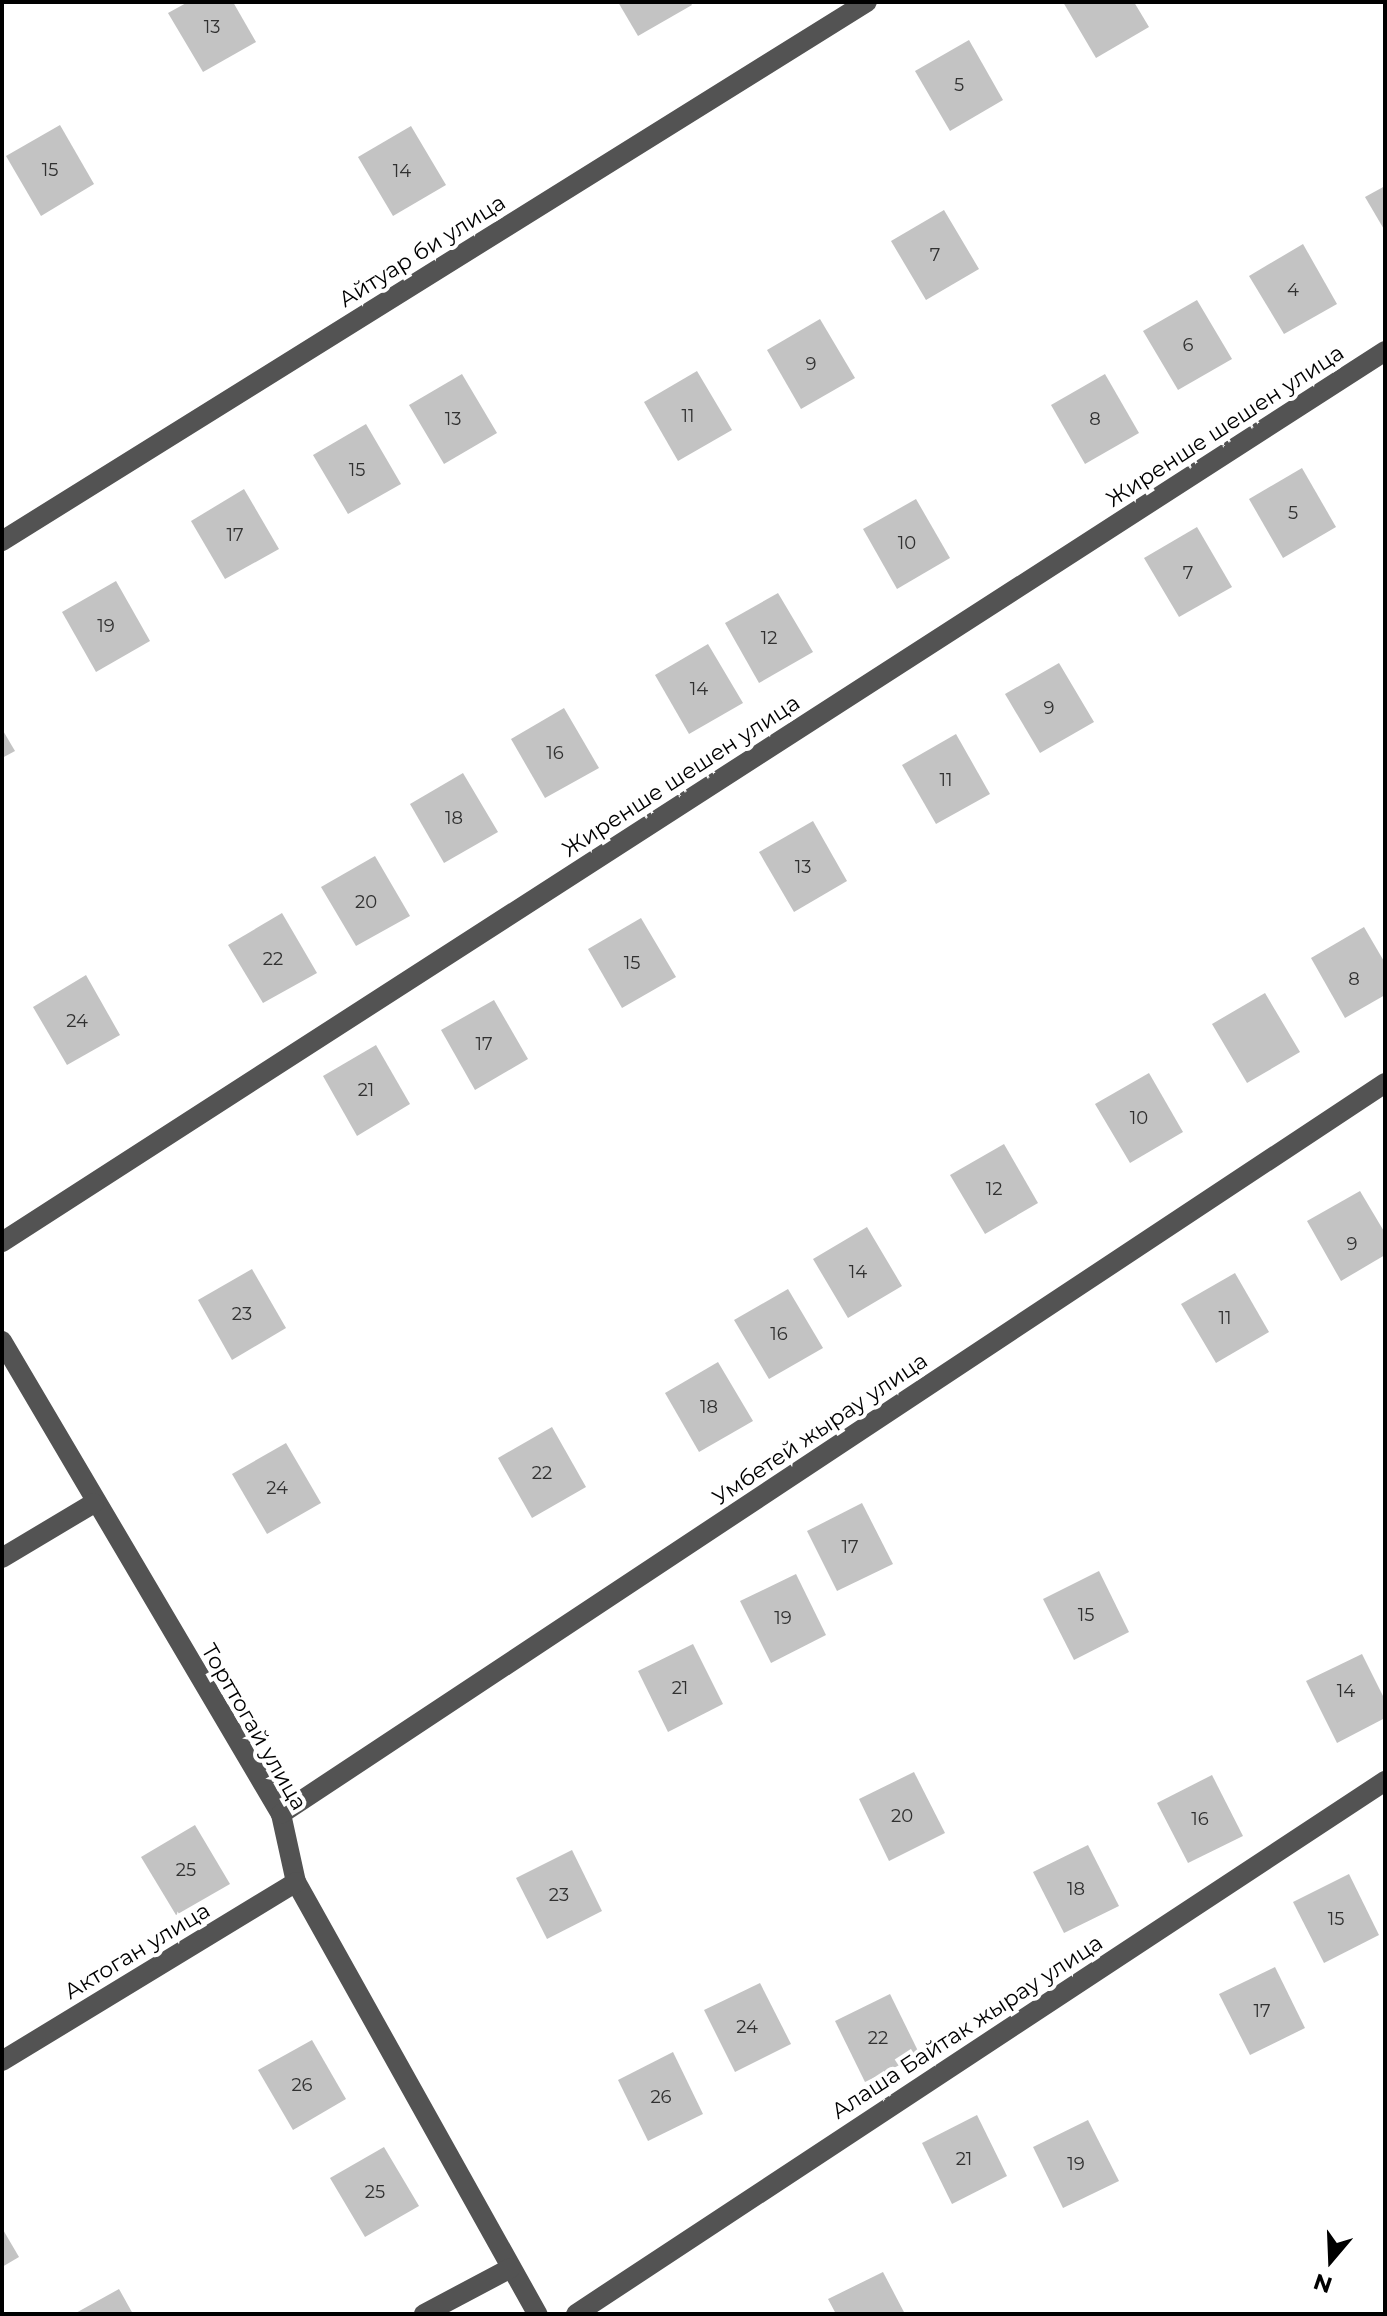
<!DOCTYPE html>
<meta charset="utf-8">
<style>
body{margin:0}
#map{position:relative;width:1387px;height:2316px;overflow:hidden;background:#fff;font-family:Montserrat,sans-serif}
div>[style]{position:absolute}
.building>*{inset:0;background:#c3c3c3}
.minor>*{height:20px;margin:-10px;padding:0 10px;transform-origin:10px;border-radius:10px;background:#535353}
span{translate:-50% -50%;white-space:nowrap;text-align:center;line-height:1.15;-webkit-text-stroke:8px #fff;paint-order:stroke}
.number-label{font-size:18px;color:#313131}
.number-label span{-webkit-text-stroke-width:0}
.street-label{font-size:22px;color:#000}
.frame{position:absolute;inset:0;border:4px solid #000;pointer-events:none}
.north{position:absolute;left:1291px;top:2220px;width:80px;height:80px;-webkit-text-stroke:6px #fff;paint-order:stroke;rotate:199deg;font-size:22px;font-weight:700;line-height:32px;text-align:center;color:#000}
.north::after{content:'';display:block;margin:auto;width:28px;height:36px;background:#000;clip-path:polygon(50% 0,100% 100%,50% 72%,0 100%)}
</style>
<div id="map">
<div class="building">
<i style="clip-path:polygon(188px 2px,233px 2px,256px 42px,203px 72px,168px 13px)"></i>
<i style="clip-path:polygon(618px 2px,690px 2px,692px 5px,638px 36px)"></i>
<i style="clip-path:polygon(1063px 2px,1134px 2px,1149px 27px,1096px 58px)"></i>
<i style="clip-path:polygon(969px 40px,1003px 100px,950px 131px,915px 71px)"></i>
<i style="clip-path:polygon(60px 125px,94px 184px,41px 216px,6px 156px)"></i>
<i style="clip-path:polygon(411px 126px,446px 185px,393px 216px,358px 157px)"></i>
<i style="clip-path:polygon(1385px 186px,1385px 231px,1365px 197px)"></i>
<i style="clip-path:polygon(944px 210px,979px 269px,926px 300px,891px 241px)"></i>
<i style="clip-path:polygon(1303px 244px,1337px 304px,1284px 334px,1249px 276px)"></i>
<i style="clip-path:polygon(1197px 300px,1232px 359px,1178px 390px,1143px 331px)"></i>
<i style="clip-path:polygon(820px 319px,855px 378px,801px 409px,767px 350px)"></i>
<i style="clip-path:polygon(697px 371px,732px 430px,678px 461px,644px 402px)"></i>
<i style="clip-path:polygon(462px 374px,497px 433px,444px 464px,409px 405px)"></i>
<i style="clip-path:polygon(1105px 374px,1139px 433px,1085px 464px,1051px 405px)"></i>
<i style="clip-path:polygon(366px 424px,401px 484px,348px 514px,313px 455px)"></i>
<i style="clip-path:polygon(1302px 468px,1336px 527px,1283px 558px,1249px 499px)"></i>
<i style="clip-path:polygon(244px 489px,279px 549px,225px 579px,191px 521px)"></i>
<i style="clip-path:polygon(916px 499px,950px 558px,897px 589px,863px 529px)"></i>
<i style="clip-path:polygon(1197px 527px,1232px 587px,1179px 617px,1144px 558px)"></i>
<i style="clip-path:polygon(116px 581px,150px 641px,96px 672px,62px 612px)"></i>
<i style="clip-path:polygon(778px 593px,813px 652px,759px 683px,725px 623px)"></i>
<i style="clip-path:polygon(708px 644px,743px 703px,689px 734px,655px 675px)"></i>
<i style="clip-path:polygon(1059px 663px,1094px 722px,1040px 753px,1005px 694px)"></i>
<i style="clip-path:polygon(564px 708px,599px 768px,545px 798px,511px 739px)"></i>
<i style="clip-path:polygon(2px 729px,15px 751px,2px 758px)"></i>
<i style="clip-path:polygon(956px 734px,990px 794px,936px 824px,902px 765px)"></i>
<i style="clip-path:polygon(463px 773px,498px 832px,444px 863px,410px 804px)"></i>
<i style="clip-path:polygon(813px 821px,847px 881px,794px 912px,759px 852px)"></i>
<i style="clip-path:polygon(375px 856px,410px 916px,356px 946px,321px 887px)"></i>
<i style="clip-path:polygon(282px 913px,317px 973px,263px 1003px,228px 945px)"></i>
<i style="clip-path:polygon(641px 918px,676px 977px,622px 1008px,588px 949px)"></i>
<i style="clip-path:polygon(1364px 927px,1385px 963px,1385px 995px,1345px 1018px,1311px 958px)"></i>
<i style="clip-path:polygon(86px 975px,120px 1035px,67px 1065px,33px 1007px)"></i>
<i style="clip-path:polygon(1265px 993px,1300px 1052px,1247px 1083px,1212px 1024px)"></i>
<i style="clip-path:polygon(494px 1000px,528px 1059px,475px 1090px,441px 1030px)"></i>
<i style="clip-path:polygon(376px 1045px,410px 1104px,357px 1136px,323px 1076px)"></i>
<i style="clip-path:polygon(1149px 1073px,1183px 1132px,1130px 1163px,1095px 1104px)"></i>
<i style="clip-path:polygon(1004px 1144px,1038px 1203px,985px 1234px,950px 1175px)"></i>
<i style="clip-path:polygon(1360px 1191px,1385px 1233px,1385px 1255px,1341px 1281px,1307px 1221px)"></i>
<i style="clip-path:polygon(867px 1227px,902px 1286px,848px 1318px,813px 1259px)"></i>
<i style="clip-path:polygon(252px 1269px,286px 1328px,232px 1360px,198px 1300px)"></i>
<i style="clip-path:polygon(1235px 1273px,1269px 1332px,1216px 1363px,1181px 1304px)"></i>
<i style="clip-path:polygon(788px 1289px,823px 1348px,769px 1379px,734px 1320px)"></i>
<i style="clip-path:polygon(718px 1362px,753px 1421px,699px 1452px,665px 1393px)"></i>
<i style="clip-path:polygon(552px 1427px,586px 1487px,532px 1518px,498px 1458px)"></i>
<i style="clip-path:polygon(286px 1443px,321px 1503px,267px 1534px,232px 1474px)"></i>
<i style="clip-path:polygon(862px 1503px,893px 1564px,837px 1591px,807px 1531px)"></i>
<i style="clip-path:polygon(1099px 1571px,1129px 1632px,1074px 1660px,1043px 1599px)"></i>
<i style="clip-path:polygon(796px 1574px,826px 1635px,771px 1663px,740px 1601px)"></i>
<i style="clip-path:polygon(693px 1644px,723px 1704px,668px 1732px,638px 1671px)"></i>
<i style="clip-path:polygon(1362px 1654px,1385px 1700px,1385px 1718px,1337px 1743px,1306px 1681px)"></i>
<i style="clip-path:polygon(914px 1772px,945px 1833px,889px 1861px,859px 1799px)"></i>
<i style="clip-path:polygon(1212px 1775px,1243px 1836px,1188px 1863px,1157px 1803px)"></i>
<i style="clip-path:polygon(195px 1825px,230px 1884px,176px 1915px,141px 1857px)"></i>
<i style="clip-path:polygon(1088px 1845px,1119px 1906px,1064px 1933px,1033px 1872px)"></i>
<i style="clip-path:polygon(572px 1850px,602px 1911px,547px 1939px,516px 1878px)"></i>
<i style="clip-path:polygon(1349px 1874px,1379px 1935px,1324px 1963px,1293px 1902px)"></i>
<i style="clip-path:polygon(1275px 1967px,1305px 2028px,1250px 2055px,1219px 1994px)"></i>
<i style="clip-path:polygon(760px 1983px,791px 2044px,735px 2072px,704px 2010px)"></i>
<i style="clip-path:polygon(890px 1994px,920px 2055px,865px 2082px,835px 2021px)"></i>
<i style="clip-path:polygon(312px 2040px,346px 2099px,293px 2130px,258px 2070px)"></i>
<i style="clip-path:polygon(673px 2052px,703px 2114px,648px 2141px,618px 2080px)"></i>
<i style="clip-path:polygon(977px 2115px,1007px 2176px,952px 2204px,922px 2143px)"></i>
<i style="clip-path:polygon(1088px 2120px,1119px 2181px,1063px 2208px,1033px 2147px)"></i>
<i style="clip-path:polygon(384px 2147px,419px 2206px,365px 2237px,330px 2178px)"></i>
<i style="clip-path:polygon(2px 2228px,19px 2257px,2px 2267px)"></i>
<i style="clip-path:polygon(883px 2272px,905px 2314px,836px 2314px,828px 2299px)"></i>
<i style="clip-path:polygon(119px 2289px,133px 2314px,74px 2314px)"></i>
</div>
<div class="minor">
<i style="left:2px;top:541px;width:1019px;rotate:-31.93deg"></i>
<i style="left:2px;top:1242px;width:1645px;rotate:-32.79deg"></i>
<i style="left:2px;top:1341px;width:549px;rotate:59.47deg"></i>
<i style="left:281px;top:1814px;width:70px;rotate:77.6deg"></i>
<i style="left:296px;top:1882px;width:495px;rotate:60.8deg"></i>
<i style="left:2px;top:1558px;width:107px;rotate:-30.9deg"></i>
<i style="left:281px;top:1814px;width:1324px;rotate:-33.51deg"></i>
<i style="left:2px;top:2061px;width:344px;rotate:-31.3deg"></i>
<i style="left:424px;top:2314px;width:98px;rotate:-27.9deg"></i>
<i style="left:576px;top:2314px;width:969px;rotate:-33.38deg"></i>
</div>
<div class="number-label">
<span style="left:212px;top:27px">13</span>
<span style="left:959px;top:85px">5</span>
<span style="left:50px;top:170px">15</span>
<span style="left:402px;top:171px">14</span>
<span style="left:935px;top:255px">7</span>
<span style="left:1293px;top:290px">4</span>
<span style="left:1188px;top:345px">6</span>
<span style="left:811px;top:364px">9</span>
<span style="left:688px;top:416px">11</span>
<span style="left:453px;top:419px">13</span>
<span style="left:1095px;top:419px">8</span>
<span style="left:357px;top:470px">15</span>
<span style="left:1293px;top:513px">5</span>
<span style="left:235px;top:535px">17</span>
<span style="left:907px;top:543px">10</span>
<span style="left:1188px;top:573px">7</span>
<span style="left:106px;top:626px">19</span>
<span style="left:769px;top:638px">12</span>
<span style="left:699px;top:689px">14</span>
<span style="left:1049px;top:708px">9</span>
<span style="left:555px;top:753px">16</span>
<span style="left:946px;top:780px">11</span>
<span style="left:454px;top:818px">18</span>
<span style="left:803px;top:867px">13</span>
<span style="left:366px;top:902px">20</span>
<span style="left:273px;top:959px">22</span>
<span style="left:632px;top:963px">15</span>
<span style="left:1354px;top:979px">8</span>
<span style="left:77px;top:1021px">24</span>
<span style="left:484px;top:1044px">17</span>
<span style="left:366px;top:1090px">21</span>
<span style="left:1139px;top:1118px">10</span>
<span style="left:994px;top:1189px">12</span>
<span style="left:1352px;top:1244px">9</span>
<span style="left:858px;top:1272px">14</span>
<span style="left:242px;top:1314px">23</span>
<span style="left:1225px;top:1318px">11</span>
<span style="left:779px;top:1334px">16</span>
<span style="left:709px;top:1407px">18</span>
<span style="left:542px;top:1473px">22</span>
<span style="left:277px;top:1488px">24</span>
<span style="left:850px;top:1547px">17</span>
<span style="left:1086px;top:1615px">15</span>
<span style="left:783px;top:1618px">19</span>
<span style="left:680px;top:1688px">21</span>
<span style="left:1346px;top:1691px">14</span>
<span style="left:902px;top:1816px">20</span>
<span style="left:1200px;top:1819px">16</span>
<span style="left:186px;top:1870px">25</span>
<span style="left:1076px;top:1889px">18</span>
<span style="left:559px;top:1895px">23</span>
<span style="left:1336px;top:1919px">15</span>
<span style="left:1262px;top:2011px">17</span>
<span style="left:747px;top:2027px">24</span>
<span style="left:878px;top:2038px">22</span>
<span style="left:302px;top:2085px">26</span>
<span style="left:661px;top:2097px">26</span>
<span style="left:964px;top:2159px">21</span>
<span style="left:1076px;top:2164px">19</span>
<span style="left:375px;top:2192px">25</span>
</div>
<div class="street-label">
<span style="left:422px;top:251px;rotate:-32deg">Айтуар би улица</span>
<span style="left:1225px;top:426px;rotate:-33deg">Жиренше шешен улица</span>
<span style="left:681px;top:776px;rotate:-33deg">Жиренше шешен улица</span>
<span style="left:820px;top:1429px;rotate:-34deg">Умбетей жырау улица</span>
<span style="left:254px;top:1727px;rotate:60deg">Торттогай улица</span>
<span style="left:137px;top:1951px;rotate:-31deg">Актоган улица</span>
<span style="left:967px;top:2027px;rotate:-33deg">Алаша Байтак жырау улица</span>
</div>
<div class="frame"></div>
<div class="north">N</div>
</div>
